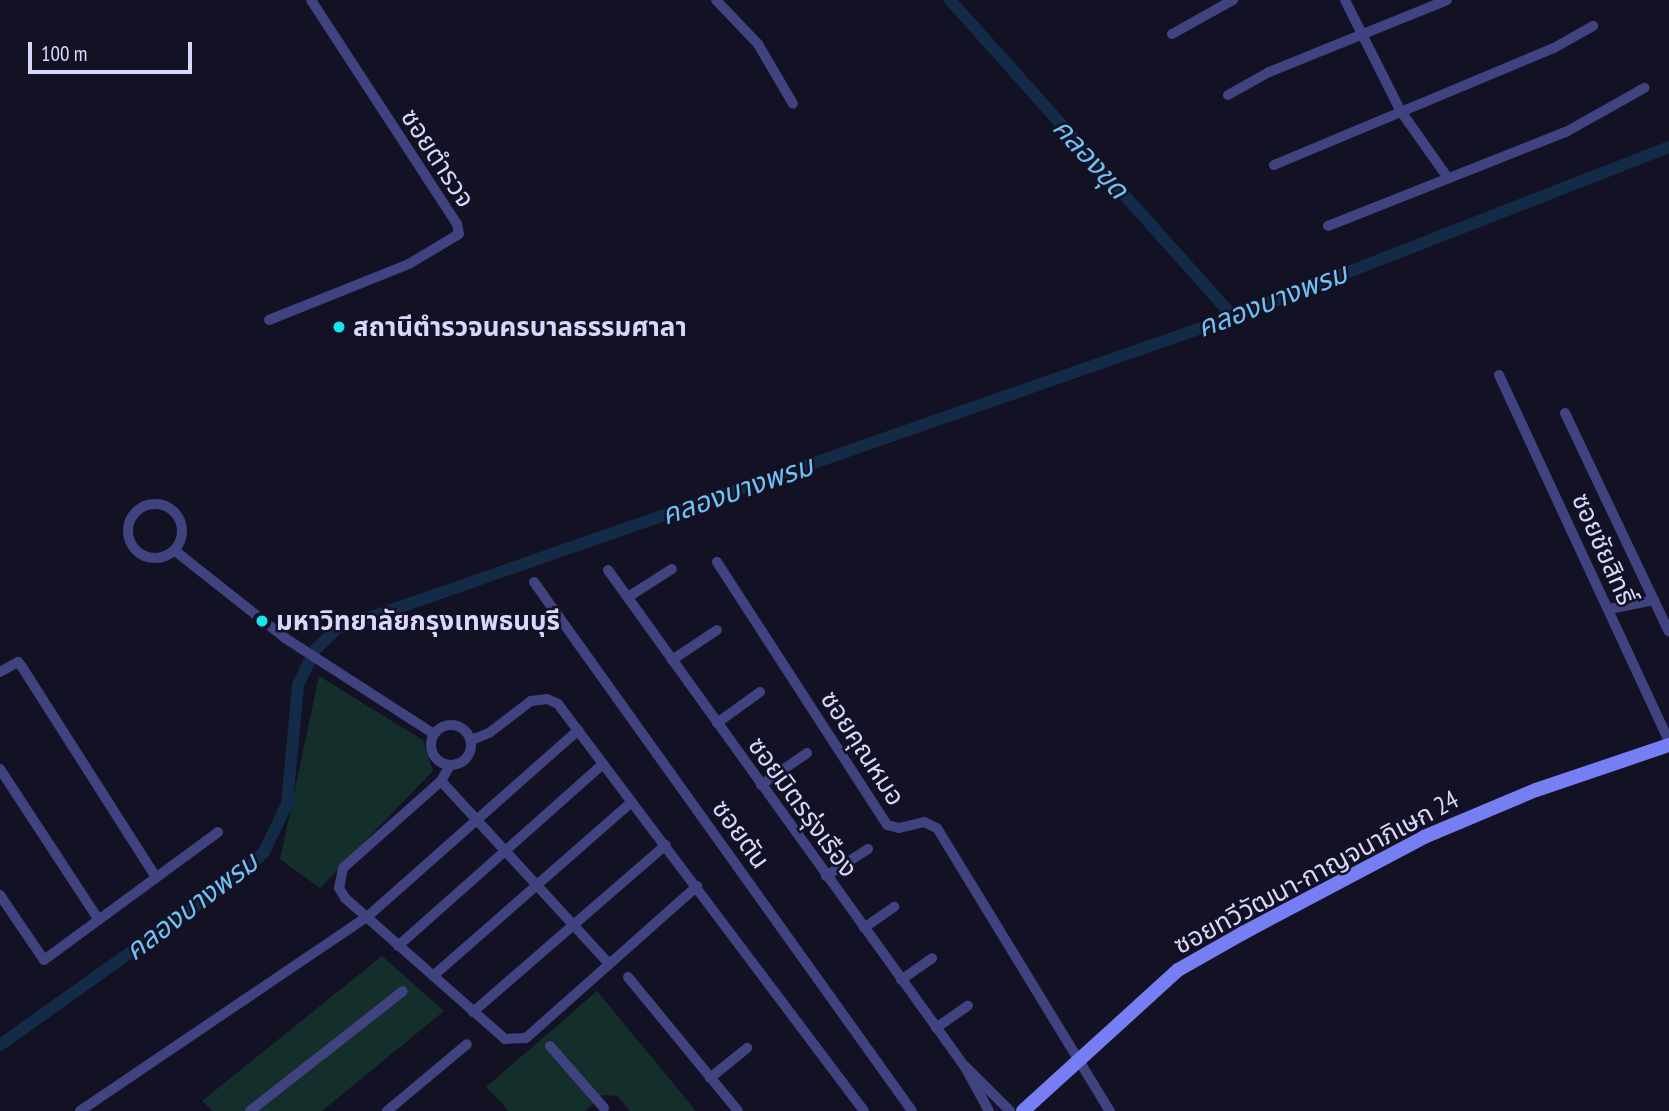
<!DOCTYPE html>
<meta charset="utf-8">
<style>
body{margin:0}
#map{position:relative;width:1669px;height:1111px;overflow:hidden;background:#131124;font-family:"PT Sans Narrow","Noto Sans Thai",sans-serif}
div>[style]{position:absolute}
.green>*{inset:0;background:#142e2b}
.canal>*{height:12px;margin:-6px;padding:0 6px;transform-origin:6px;border-radius:6px;background:#132b47}
.street>*{height:10px;margin:-5px;padding:0 5px;transform-origin:5px;border-radius:5px;background:#40437f}
.street>.ring{margin:-5px;padding:0;box-sizing:content-box;background:none;border:10px solid #40437f;border-radius:50%}
.secondary>*{height:14px;margin:-7px;padding:0 7px;transform-origin:7px;border-radius:7px;background:#777ef3}
.dots>*{width:19px;height:19px;translate:-50% -50%;box-sizing:border-box;border:4px solid #131124;border-radius:50%}
span{translate:-50% -50%;white-space:nowrap;text-align:center;line-height:1.15;-webkit-text-stroke:5px #131124;paint-order:stroke}
.street-label{font-size:26px;color:#d9d8fc}
.poi-label{font-size:26px;color:#d9d8fc;font-weight:700}
.left{translate:0 -50%;text-align:left}
.water-label{font-size:28px;color:#6fc1f3;font-style:italic}
.scale{position:absolute;left:28px;top:42px;width:164px;height:32px;box-sizing:border-box;border:4px solid #d9d8fc;border-top:0;padding-left:9px;font-size:21px;line-height:24px;white-space:nowrap;color:#d9d8fc;-webkit-text-stroke:5px #131124;paint-order:stroke}
</style>
<div id="map">
<div class="green">
<i style="clip-path:polygon(319px 676px,423px 740px,433px 771px,320px 888px,280px 859px)"></i>
<i style="clip-path:polygon(382px 956px,444px 1011px,322px 1111px,213px 1111px,202px 1101px)"></i>
<i style="clip-path:polygon(597px 991px,696px 1111px,630px 1111px,617px 1096px,603px 1095px,585px 1111px,509px 1111px,486px 1087px)"></i>
</div>
<div class="canal">
<i style="left:950px;top:0;width:425px;rotate:48.2deg"></i>
<i style="left:0;top:1045px;width:302px;rotate:-35.4deg"></i>
<i style="left:246px;top:870px;width:25px;rotate:-45deg"></i>
<i style="left:264px;top:852px;width:53px;rotate:-64.4deg"></i>
<i style="left:287px;top:804px;width:120px;rotate:-84.7deg"></i>
<i style="left:298px;top:685px;width:39px;rotate:-64deg"></i>
<i style="left:315px;top:650px;width:30px;rotate:-44deg"></i>
<i style="left:337px;top:629px;width:949px;rotate:-19.2deg"></i>
<i style="left:1233px;top:317px;width:468px;rotate:-21.3deg"></i>
</div>
<div class="street">
<i style="left:716px;top:0;width:61px;rotate:46.3deg"></i>
<i style="left:758px;top:44px;width:69px;rotate:59.7deg"></i>
<i style="left:1345px;top:0;width:123px;rotate:63.4deg"></i>
<i style="left:1400px;top:110px;width:83px;rotate:54.8deg"></i>
<i style="left:1172px;top:34px;width:70px;rotate:-29.1deg"></i>
<i style="left:1228px;top:95px;width:47px;rotate:-29.3deg"></i>
<i style="left:1269px;top:72px;width:192px;rotate:-22deg"></i>
<i style="left:1274px;top:165px;width:303px;rotate:-22.7deg"></i>
<i style="left:1554px;top:48px;width:45px;rotate:-29.4deg"></i>
<i style="left:1328px;top:226px;width:256px;rotate:-21.6deg"></i>
<i style="left:1566px;top:132px;width:90px;rotate:-29.4deg"></i>
<i style="left:269px;top:320px;width:151px;rotate:-21.8deg"></i>
<i style="left:409px;top:264px;width:58px;rotate:-31deg"></i>
<i style="left:459px;top:234px;width:10px;rotate:-101deg"></i>
<i style="left:457px;top:224px;width:267px;rotate:-123.1deg"></i>
<i style="left:1499px;top:375px;width:404px;rotate:65.1deg"></i>
<i style="left:1565px;top:413px;width:242px;rotate:64.6deg"></i>
<i class="ring" style="left:128px;top:504px;width:44px;height:44px"></i>
<i style="left:174px;top:550px;width:142px;rotate:38.4deg"></i>
<i style="left:285px;top:638px;width:177px;rotate:32.8deg"></i>
<i style="left:717px;top:562px;width:313px;rotate:57.1deg"></i>
<i style="left:887px;top:825px;width:12px;rotate:14deg"></i>
<i style="left:899px;top:828px;width:26px;rotate:-13deg"></i>
<i style="left:924px;top:822px;width:14px;rotate:25deg"></i>
<i style="left:937px;top:828px;width:332px;rotate:58.6deg"></i>
<i style="left:608px;top:570px;width:612px;rotate:54.31deg"></i>
<i style="left:965px;top:1067px;width:50px;rotate:61.4deg"></i>
<i style="left:534px;top:582px;width:650px;rotate:54.45deg"></i>
<i style="left:628px;top:597px;width:52px;rotate:-32.5deg"></i>
<i style="left:1609px;top:609px;width:46px;rotate:-11.3deg"></i>
<i style="left:672px;top:660px;width:54px;rotate:-33.7deg"></i>
<i style="left:0;top:672px;width:21px;rotate:-29deg"></i>
<i style="left:18px;top:662px;width:6px;rotate:51deg"></i>
<i style="left:22px;top:667px;width:249px;rotate:57.5deg"></i>
<i style="left:717px;top:723px;width:53px;rotate:-35.8deg"></i>
<i class="ring" style="left:431px;top:725px;width:30px;height:30px"></i>
<i style="left:471px;top:740px;width:19px;rotate:-21deg"></i>
<i style="left:489px;top:733px;width:53px;rotate:-37.3deg"></i>
<i style="left:531px;top:701px;width:16px;rotate:-7deg"></i>
<i style="left:547px;top:699px;width:12px;rotate:24deg"></i>
<i style="left:558px;top:704px;width:509px;rotate:53.06deg"></i>
<i style="left:450px;top:765px;width:18px;rotate:119deg"></i>
<i style="left:441px;top:781px;width:131px;rotate:138.4deg"></i>
<i style="left:343px;top:868px;width:20px;rotate:101deg"></i>
<i style="left:339px;top:888px;width:12px;rotate:59deg"></i>
<i style="left:345px;top:898px;width:213px;rotate:41.4deg"></i>
<i style="left:505px;top:1039px;width:21px;rotate:-3deg"></i>
<i style="left:526px;top:1038px;width:229px;rotate:-41.6deg"></i>
<i style="left:0;top:769px;width:179px;rotate:56.8deg"></i>
<i style="left:441px;top:781px;width:248px;rotate:47.4deg"></i>
<i style="left:761px;top:785px;width:56px;rotate:-34.8deg"></i>
<i style="left:826px;top:876px;width:50px;rotate:-32.7deg"></i>
<i style="left:0;top:895px;width:78px;rotate:55.9deg"></i>
<i style="left:44px;top:960px;width:216px;rotate:-36.3deg"></i>
<i style="left:864px;top:928px;width:37px;rotate:-35deg"></i>
<i style="left:398px;top:946px;width:274px;rotate:-41.6deg"></i>
<i style="left:433px;top:976px;width:264px;rotate:-41.2deg"></i>
<i style="left:628px;top:977px;width:173px;rotate:50.6deg"></i>
<i style="left:901px;top:980px;width:38px;rotate:-35deg"></i>
<i style="left:473px;top:1012px;width:255px;rotate:-40.9deg"></i>
<i style="left:936px;top:1028px;width:39px;rotate:-35deg"></i>
<i style="left:550px;top:1046px;width:82px;rotate:48.9deg"></i>
<i style="left:966px;top:1067px;width:62px;rotate:45deg"></i>
<i style="left:710px;top:1078px;width:48px;rotate:-39deg"></i>
<i style="left:80px;top:1111px;width:346px;rotate:-34.1deg"></i>
<i style="left:367px;top:917px;width:282px;rotate:-41.5deg"></i>
<i style="left:250px;top:1111px;width:194px;rotate:-38.1deg"></i>
<i style="left:387px;top:1111px;width:104px;rotate:-39.9deg"></i>
</div>
<div class="secondary">
<i style="left:1023px;top:1111px;width:210px;rotate:-42.3deg"></i>
<i style="left:1178px;top:970px;width:75px;rotate:-29.6deg"></i>
<i style="left:1243px;top:933px;width:205px;rotate:-27.9deg"></i>
<i style="left:1424px;top:837px;width:121px;rotate:-22.8deg"></i>
<i style="left:1536px;top:790px;width:140px;rotate:-18.7deg"></i>
</div>
<div class="dots">
<i style="left:339px;top:327px;background:#14e7eb"></i>
<i style="left:262px;top:621px;background:#14e7eb"></i>
</div>
<div class="street-label">
<span style="left:438px;top:158px;rotate:57deg">ซอยตำรวจ</span>
<span style="left:1604px;top:549px;rotate:66deg">ซอยชัยสิทธิ์</span>
<span style="left:863px;top:748px;rotate:57deg">ซอยคุณหมอ</span>
<span style="left:803px;top:807px;rotate:54deg">ซอยมิตรรุ่งเรือง</span>
<span style="left:741px;top:834px;rotate:54deg">ซอยตัน</span>
<span style="left:1316px;top:872px;rotate:-28deg">ซอยทวีวัฒนา-กาญจนาภิเษก 24</span>
</div>
<div class="poi-label">
<span class="left" style="left:353px;top:327px">สถานีตำรวจนครบาลธรรมศาลา</span>
<span class="left" style="left:276px;top:621px">มหาวิทยาลัยกรุงเทพธนบุรี</span>
</div>
<div class="water-label">
<span style="left:1091px;top:158px;rotate:48deg">คลองขุด</span>
<span style="left:1272px;top:300px;rotate:-21deg">คลองบางพรม</span>
<span style="left:737px;top:490px;rotate:-19deg">คลองบางพรม</span>
<span style="left:191px;top:906px;rotate:-37deg">คลองบางพรม</span>
</div>
<div class="scale">100 m</div>
</div>
